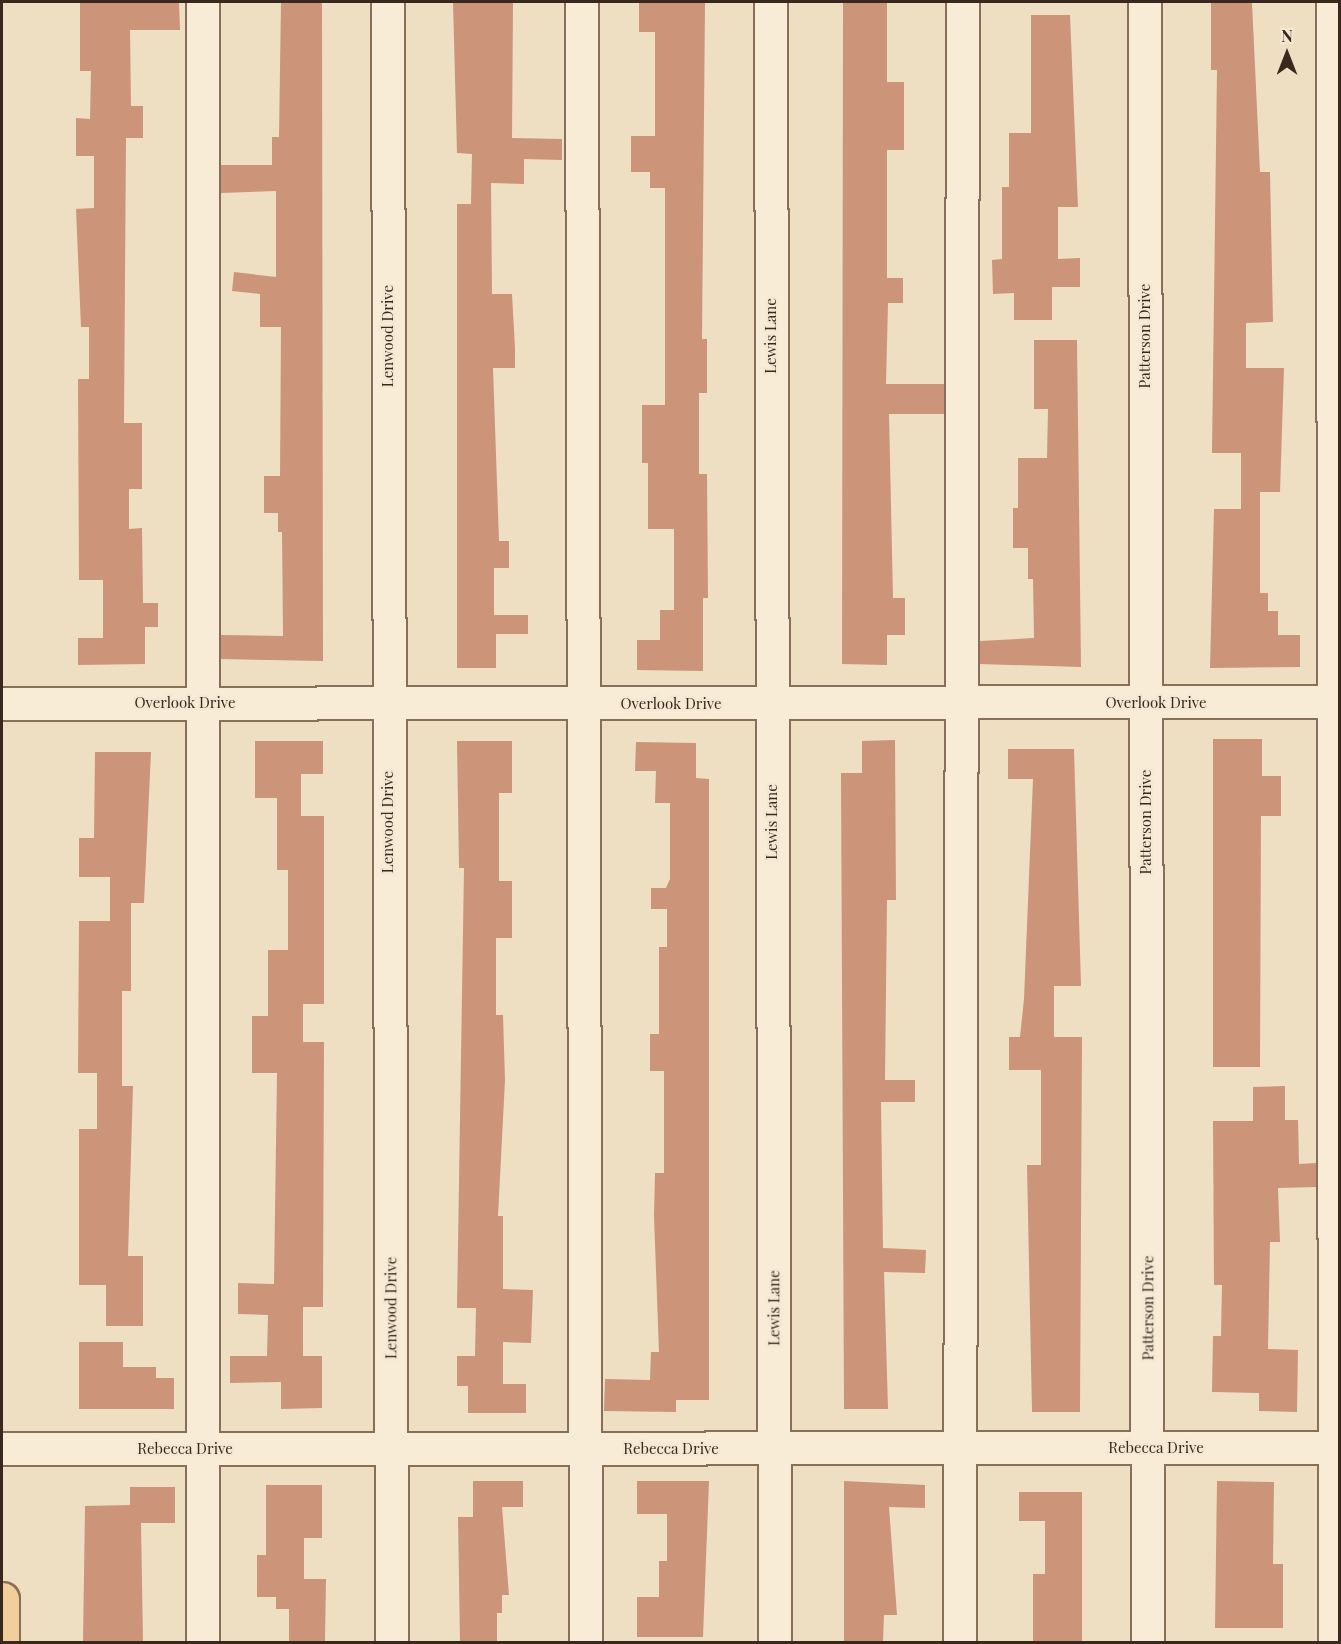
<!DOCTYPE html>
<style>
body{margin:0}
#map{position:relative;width:1341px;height:1644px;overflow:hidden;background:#eedec2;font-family:"Playfair Display",serif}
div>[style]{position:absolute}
.building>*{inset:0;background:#cc9478}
.roads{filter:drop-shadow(2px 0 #886f59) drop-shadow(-2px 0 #886f59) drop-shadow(0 2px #886f59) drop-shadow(0 -2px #886f59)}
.minor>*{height:32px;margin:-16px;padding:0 16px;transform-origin:16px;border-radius:16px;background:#f9ecd6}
.major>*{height:33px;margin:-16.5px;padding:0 16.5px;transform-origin:16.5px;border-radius:16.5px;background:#f2cf9a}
span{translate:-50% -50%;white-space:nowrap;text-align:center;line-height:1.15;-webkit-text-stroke:4.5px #f5e8d2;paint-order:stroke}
.street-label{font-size:15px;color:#38281e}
.frame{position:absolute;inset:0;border:3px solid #38281e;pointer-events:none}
.north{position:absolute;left:1257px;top:24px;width:60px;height:60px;-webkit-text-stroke:4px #f5e8d2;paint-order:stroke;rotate:0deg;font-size:16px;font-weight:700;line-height:24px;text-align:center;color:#38281e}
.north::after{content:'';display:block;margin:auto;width:21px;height:27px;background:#38281e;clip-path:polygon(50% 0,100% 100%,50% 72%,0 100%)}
</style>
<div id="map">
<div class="building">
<i style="clip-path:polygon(80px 2px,179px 2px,180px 30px,130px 30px,131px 106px,143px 106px,143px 138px,126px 138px,124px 423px,142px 423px,142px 489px,129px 489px,129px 529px,142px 528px,143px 603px,158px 603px,158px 627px,145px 627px,145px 664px,78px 665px,78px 638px,103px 638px,103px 580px,79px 580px,78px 379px,89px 379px,89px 327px,81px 327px,76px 209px,94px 208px,94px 156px,76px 156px,76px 118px,90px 119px,91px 71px,80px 71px)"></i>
<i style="clip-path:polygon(281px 2px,322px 2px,323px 661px,221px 659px,221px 635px,283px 636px,282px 532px,278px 532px,278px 513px,264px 513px,264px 476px,280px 476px,281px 327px,260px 327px,260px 294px,232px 291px,234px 272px,276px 277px,276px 191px,221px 193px,221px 165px,272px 165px,272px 137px,279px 137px)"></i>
<i style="clip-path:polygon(453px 2px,513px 2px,512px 138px,562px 139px,562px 160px,524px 159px,524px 184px,491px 183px,492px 294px,512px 294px,515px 348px,515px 368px,493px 368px,499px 541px,509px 541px,509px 568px,494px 568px,494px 615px,528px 615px,528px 634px,496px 634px,496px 668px,457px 668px,457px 204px,471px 204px,472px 154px,457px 153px)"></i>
<i style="clip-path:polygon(639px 2px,705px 2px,702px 339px,707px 339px,707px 393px,699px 393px,699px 474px,707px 474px,708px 598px,703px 598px,703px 671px,637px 670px,637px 640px,660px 640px,660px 610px,674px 610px,674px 529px,648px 529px,648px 463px,642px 463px,642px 405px,665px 405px,665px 188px,650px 188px,650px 172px,631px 172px,631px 136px,655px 136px,655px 32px,639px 32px)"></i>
<i style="clip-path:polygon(843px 2px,887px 2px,887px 82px,904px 82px,904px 150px,887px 150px,887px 278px,903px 278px,903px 303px,888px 303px,886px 384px,944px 384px,944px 414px,889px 414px,893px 598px,905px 598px,905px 635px,887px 635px,887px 665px,842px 664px)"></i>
<i style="clip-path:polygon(1211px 3px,1252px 3px,1260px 172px,1270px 172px,1273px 322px,1246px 323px,1246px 368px,1284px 368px,1280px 492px,1260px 492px,1260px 593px,1268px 593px,1268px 611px,1278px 611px,1278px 635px,1300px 635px,1300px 667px,1210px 668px,1214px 509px,1241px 509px,1241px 453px,1212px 453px,1217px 70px,1211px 70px)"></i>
<i style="clip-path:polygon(1031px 15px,1070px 15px,1078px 207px,1058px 207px,1058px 259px,1080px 258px,1080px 287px,1052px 287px,1052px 320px,1014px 320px,1014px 293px,993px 294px,992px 260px,1002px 259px,1002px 187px,1009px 187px,1009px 133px,1031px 133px)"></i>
<i style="clip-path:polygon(1034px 340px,1077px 340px,1081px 667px,980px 664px,980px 641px,1034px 638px,1033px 579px,1028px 579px,1028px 548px,1013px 548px,1013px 508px,1018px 508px,1018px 458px,1047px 458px,1048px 409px,1034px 409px)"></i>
<i style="clip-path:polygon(1213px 739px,1262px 739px,1262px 776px,1281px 776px,1281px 816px,1261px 816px,1260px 1067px,1213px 1067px)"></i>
<i style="clip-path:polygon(895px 740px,896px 900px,887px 900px,885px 1080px,915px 1080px,915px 1102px,881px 1102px,883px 1248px,926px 1250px,925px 1273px,884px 1272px,888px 1409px,844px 1409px,841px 773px,862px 773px,862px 741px)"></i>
<i style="clip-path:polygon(255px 741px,323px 741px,323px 774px,301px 774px,301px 816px,324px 816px,324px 1004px,303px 1004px,303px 1042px,324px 1042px,323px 1307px,303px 1307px,303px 1356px,322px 1356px,322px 1408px,281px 1409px,281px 1382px,230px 1383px,230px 1356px,267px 1356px,268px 1315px,238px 1314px,238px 1283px,274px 1284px,277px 1073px,252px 1073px,252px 1016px,268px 1016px,268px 950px,288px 950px,288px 870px,277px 870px,277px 798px,255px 798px)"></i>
<i style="clip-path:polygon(457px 741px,512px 741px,512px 793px,499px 793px,499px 881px,512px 881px,512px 938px,496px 938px,496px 1015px,503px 1015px,505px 1080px,498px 1216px,503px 1216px,503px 1289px,533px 1290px,531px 1343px,503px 1342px,503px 1384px,526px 1384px,526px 1413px,468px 1413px,468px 1386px,457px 1386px,457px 1356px,475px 1356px,476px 1308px,457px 1308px,464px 868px,459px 868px)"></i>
<i style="clip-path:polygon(636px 742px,696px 743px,696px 778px,709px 779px,709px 1400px,676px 1400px,676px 1412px,604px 1411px,605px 1379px,650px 1380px,651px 1352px,659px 1352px,654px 1216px,655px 1173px,664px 1173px,664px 1071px,650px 1071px,650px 1034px,659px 1034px,659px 947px,667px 947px,667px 909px,651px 909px,651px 888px,666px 888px,670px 879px,670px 803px,655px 803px,656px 771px,635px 771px)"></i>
<i style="clip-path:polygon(1008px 749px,1074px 749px,1081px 986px,1054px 986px,1054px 1037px,1082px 1037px,1080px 1412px,1032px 1412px,1027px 1165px,1041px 1165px,1041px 1070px,1009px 1070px,1009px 1037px,1020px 1037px,1024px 999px,1033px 779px,1008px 779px)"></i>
<i style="clip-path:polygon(95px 752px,151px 752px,144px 903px,131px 903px,131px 991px,122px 991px,122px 1086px,133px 1086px,128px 1256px,143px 1256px,143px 1326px,106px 1326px,106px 1285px,79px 1285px,79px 1129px,97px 1129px,97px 1073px,78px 1073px,79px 921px,110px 921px,110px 877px,79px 877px,79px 838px,94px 838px)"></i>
<i style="clip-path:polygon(1285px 1086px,1285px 1120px,1298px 1120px,1299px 1164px,1316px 1163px,1316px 1187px,1278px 1188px,1280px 1242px,1270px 1242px,1268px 1349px,1298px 1350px,1297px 1412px,1259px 1411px,1259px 1393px,1212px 1392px,1213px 1336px,1221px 1336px,1222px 1285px,1214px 1285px,1213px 1121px,1253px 1121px,1253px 1087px)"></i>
<i style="clip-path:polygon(79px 1342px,123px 1342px,123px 1367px,156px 1367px,156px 1378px,174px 1378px,174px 1409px,79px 1409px)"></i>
<i style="clip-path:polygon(473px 1481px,523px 1481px,523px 1507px,502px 1507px,509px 1595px,502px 1595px,502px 1613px,497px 1613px,497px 1642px,460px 1642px,458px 1517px,473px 1517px)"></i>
<i style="clip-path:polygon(637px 1481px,709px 1481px,703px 1637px,637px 1637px,637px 1597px,659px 1597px,659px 1561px,667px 1561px,667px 1514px,637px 1514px)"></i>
<i style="clip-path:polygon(844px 1481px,925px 1485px,925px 1508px,889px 1507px,897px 1615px,884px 1615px,883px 1642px,844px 1642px)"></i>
<i style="clip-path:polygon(1217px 1481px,1274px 1482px,1273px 1564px,1283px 1564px,1283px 1628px,1215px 1628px)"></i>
<i style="clip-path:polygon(266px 1485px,322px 1485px,322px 1538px,304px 1538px,304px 1579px,326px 1579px,325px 1642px,289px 1642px,289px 1609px,276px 1609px,276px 1597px,257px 1597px,257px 1555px,266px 1555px)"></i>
<i style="clip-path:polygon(130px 1487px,175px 1487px,175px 1523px,141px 1523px,143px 1642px,83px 1642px,85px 1506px,130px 1505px)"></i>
<i style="clip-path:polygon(1019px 1492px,1082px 1492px,1082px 1641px,1033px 1641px,1033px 1574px,1045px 1574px,1045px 1521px,1019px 1521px)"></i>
</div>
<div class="roads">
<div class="minor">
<i style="left:203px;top:2px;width:1640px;rotate:90deg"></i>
<i style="left:388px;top:2px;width:1640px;rotate:89.86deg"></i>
<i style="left:582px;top:2px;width:1640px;rotate:89.86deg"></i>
<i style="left:771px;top:2px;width:1640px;rotate:89.86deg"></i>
<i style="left:1145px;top:2px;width:1640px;rotate:89.9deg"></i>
<i style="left:1333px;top:2px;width:1640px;rotate:89.93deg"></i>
<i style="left:2px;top:704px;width:1338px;rotate:-0.09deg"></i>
<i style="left:2px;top:1449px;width:1338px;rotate:-0.04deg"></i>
<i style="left:960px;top:1642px;width:1640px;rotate:-89.9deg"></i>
</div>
<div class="major">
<i style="left:2px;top:1599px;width:43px;rotate:90deg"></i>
</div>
</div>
<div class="street-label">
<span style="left:388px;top:336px;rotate:-90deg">Lenwood Drive</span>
<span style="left:771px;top:336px;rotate:-90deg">Lewis Lane</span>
<span style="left:1145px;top:336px;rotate:-90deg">Patterson Drive</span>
<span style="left:185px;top:703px">Overlook Drive</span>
<span style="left:1156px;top:703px">Overlook Drive</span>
<span style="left:671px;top:704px">Overlook Drive</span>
<span style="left:388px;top:822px;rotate:-90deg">Lenwood Drive</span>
<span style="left:772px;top:822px;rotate:-90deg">Lewis Lane</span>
<span style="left:1146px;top:822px;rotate:-90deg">Patterson Drive</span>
<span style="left:391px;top:1308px;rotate:-90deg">Lenwood Drive</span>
<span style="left:774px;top:1308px;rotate:-90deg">Lewis Lane</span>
<span style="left:1148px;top:1308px;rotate:-90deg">Patterson Drive</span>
<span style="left:1156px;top:1448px">Rebecca Drive</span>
<span style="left:185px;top:1449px">Rebecca Drive</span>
<span style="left:671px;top:1449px">Rebecca Drive</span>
</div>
<div class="frame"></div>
<div class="north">N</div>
</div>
